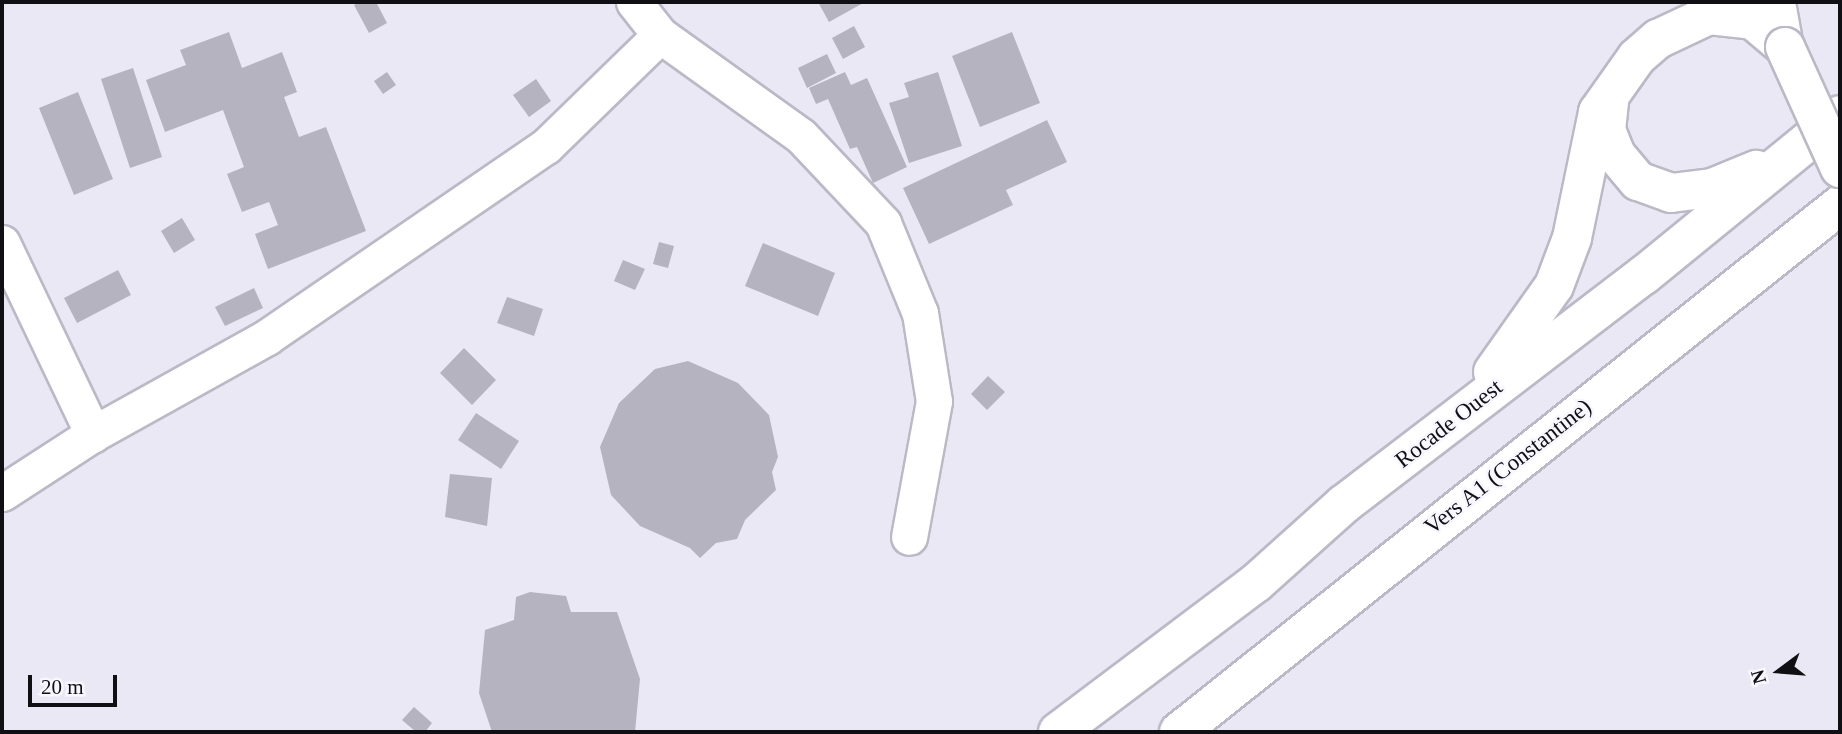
<!DOCTYPE html>
<style>
body{margin:0}
#map{position:relative;width:1842px;height:734px;overflow:hidden;background:#eae8f5;font-family:Georgia,serif}
div>[style]{position:absolute}
.building>*{inset:0;background:#b5b3bf}
.roads{filter:drop-shadow(2px 0 #bbb9c5) drop-shadow(-2px 0 #bbb9c5) drop-shadow(0 2px #bbb9c5) drop-shadow(0 -2px #bbb9c5)}
.minor>*{height:35px;margin:-17.5px;padding:0 17.5px;transform-origin:17.5px;border-radius:17.5px;background:#fff}
.trunk>*{height:38px;margin:-19px;padding:0 19px;transform-origin:19px;border-radius:19px;background:#fff}
.bridges{filter:drop-shadow(2px 0 #bbb9c5) drop-shadow(-2px 0 #bbb9c5) drop-shadow(0 2px #bbb9c5) drop-shadow(0 -2px #bbb9c5)}
.trunk-bridge>*{height:38px;margin:-19px;padding:0 19px;transform-origin:19px;border-radius:19px;background:#fff}
span{translate:-50% -50%;white-space:nowrap;text-align:center;line-height:1.15;-webkit-text-stroke:5px #f8f6fe;paint-order:stroke}
.street-label{font-size:23px;color:#100f14}
.frame{position:absolute;inset:0;border:4px solid #100f14;pointer-events:none}
.north{position:absolute;left:1744px;top:636px;width:70px;height:70px;-webkit-text-stroke:5px #f8f6fe;paint-order:stroke;rotate:254deg;font-size:19px;font-weight:700;line-height:28px;text-align:center;color:#100f14}
.north::after{content:'';display:block;margin:auto;width:24px;height:32px;background:#100f14;clip-path:polygon(50% 0,100% 100%,50% 72%,0 100%)}
.scale{position:absolute;left:28px;top:675px;width:89px;height:32px;box-sizing:border-box;border:4px solid #100f14;border-top:0;padding-left:9px;font-size:21px;line-height:24px;white-space:nowrap;color:#100f14;-webkit-text-stroke:5px #f8f6fe;paint-order:stroke}
</style>
<div id="map">
<div class="building">
<i style="clip-path:polygon(360px 2px,376px 2px,387px 23px,369px 33px,354px 5px)"></i>
<i style="clip-path:polygon(818px 2px,865px 2px,829px 22px)"></i>
<i style="clip-path:polygon(854px 26px,865px 47px,843px 59px,832px 38px)"></i>
<i style="clip-path:polygon(229px 32px,242px 68px,282px 52px,297px 92px,284px 97px,299px 137px,326px 127px,366px 231px,268px 269px,255px 234px,278px 225px,269px 202px,242px 212px,227px 174px,244px 167px,223px 110px,165px 132px,146px 80px,186px 65px,180px 50px)"></i>
<i style="clip-path:polygon(1012px 32px,1040px 103px,980px 127px,952px 56px)"></i>
<i style="clip-path:polygon(827px 54px,836px 73px,807px 88px,798px 68px)"></i>
<i style="clip-path:polygon(133px 68px,162px 157px,130px 168px,101px 79px)"></i>
<i style="clip-path:polygon(387px 72px,396px 85px,383px 94px,374px 81px)"></i>
<i style="clip-path:polygon(845px 72px,851px 85px,867px 78px,907px 167px,873px 183px,857px 147px,850px 149px,828px 99px,816px 104px,809px 88px)"></i>
<i style="clip-path:polygon(938px 72px,962px 146px,909px 163px,889px 103px,909px 97px,904px 83px)"></i>
<i style="clip-path:polygon(536px 79px,551px 101px,529px 117px,513px 95px)"></i>
<i style="clip-path:polygon(78px 92px,113px 179px,74px 195px,39px 108px)"></i>
<i style="clip-path:polygon(1047px 120px,1067px 162px,1006px 190px,1013px 205px,929px 244px,903px 188px)"></i>
<i style="clip-path:polygon(182px 218px,195px 240px,174px 253px,161px 231px)"></i>
<i style="clip-path:polygon(659px 242px,674px 246px,668px 268px,653px 264px)"></i>
<i style="clip-path:polygon(763px 243px,835px 273px,818px 316px,745px 286px)"></i>
<i style="clip-path:polygon(623px 260px,645px 269px,635px 290px,614px 281px)"></i>
<i style="clip-path:polygon(118px 270px,131px 295px,77px 323px,64px 298px)"></i>
<i style="clip-path:polygon(254px 288px,263px 308px,225px 326px,215px 307px)"></i>
<i style="clip-path:polygon(507px 297px,543px 309px,534px 336px,497px 323px)"></i>
<i style="clip-path:polygon(464px 348px,496px 380px,472px 405px,440px 373px)"></i>
<i style="clip-path:polygon(688px 361px,738px 383px,769px 415px,778px 457px,772px 472px,776px 490px,745px 520px,737px 539px,716px 543px,700px 558px,690px 548px,640px 526px,611px 495px,600px 447px,619px 403px,655px 369px)"></i>
<i style="clip-path:polygon(988px 376px,1005px 392px,987px 410px,971px 394px)"></i>
<i style="clip-path:polygon(476px 413px,519px 441px,501px 469px,458px 440px)"></i>
<i style="clip-path:polygon(450px 474px,492px 478px,487px 526px,445px 517px)"></i>
<i style="clip-path:polygon(530px 592px,566px 596px,571px 612px,617px 612px,640px 679px,635px 732px,492px 732px,479px 693px,485px 630px,514px 620px,516px 597px)"></i>
<i style="clip-path:polygon(414px 707px,432px 723px,425px 732px,416px 732px,402px 720px)"></i>
</div>
<div class="roads">
<div class="minor">
<i style="left:634px;top:2px;width:42px;rotate:51.8deg"></i>
<i style="left:660px;top:35px;width:173px;rotate:35.6deg"></i>
<i style="left:801px;top:136px;width:120px;rotate:46.7deg"></i>
<i style="left:883px;top:223px;width:97px;rotate:67.7deg"></i>
<i style="left:920px;top:313px;width:89px;rotate:81deg"></i>
<i style="left:934px;top:401px;width:138px;rotate:100.4deg"></i>
<i style="left:1777px;top:2px;width:46px;rotate:79.9deg"></i>
<i style="left:2px;top:243px;width:212px;rotate:64.5deg"></i>
<i style="left:2px;top:493px;width:108px;rotate:-33deg"></i>
<i style="left:93px;top:434px;width:199px;rotate:-29.1deg"></i>
<i style="left:267px;top:337px;width:338px;rotate:-34.4deg"></i>
<i style="left:546px;top:146px;width:159px;rotate:-44.2deg"></i>
</div>
<div class="trunk">
<i style="left:1609px;top:102px;width:28px;rotate:96deg"></i>
<i style="left:1606px;top:130px;width:27px;rotate:68deg"></i>
<i style="left:1616px;top:155px;width:34px;rotate:50deg"></i>
<i style="left:1638px;top:181px;width:35px;rotate:20deg"></i>
<i style="left:1671px;top:193px;width:41px;rotate:-7deg"></i>
<i style="left:1712px;top:188px;width:48px;rotate:-22.2deg"></i>
<i style="left:1493px;top:372px;width:105px;rotate:-54.7deg"></i>
<i style="left:1554px;top:286px;width:51px;rotate:-69.4deg"></i>
<i style="left:1572px;top:238px;width:129px;rotate:-78.3deg"></i>
<i style="left:1598px;top:112px;width:67px;rotate:-54.7deg"></i>
<i style="left:1637px;top:57px;width:28px;rotate:-41deg"></i>
<i style="left:1658px;top:39px;width:56px;rotate:-25.2deg"></i>
<i style="left:1709px;top:15px;width:44px;rotate:6.5deg"></i>
<i style="left:1753px;top:20px;width:42px;rotate:40.2deg"></i>
<i style="left:1058px;top:732px;width:248px;rotate:-37deg"></i>
<i style="left:1256px;top:583px;width:118px;rotate:-41.9deg"></i>
<i style="left:1344px;top:504px;width:377px;rotate:-37.4deg"></i>
<i style="left:1644px;top:275px;width:253px;rotate:-39.2deg"></i>
<i style="left:1179px;top:732px;width:845px;rotate:-38.56deg"></i>
</div>
</div>
<div class="bridges">
<div class="trunk-bridge">
<i style="left:1785px;top:47px;width:133px;rotate:65.6deg"></i>
</div>
</div>
<div class="street-label">
<span style="left:1449px;top:424px;rotate:-38deg">Rocade Ouest</span>
<span style="left:1508px;top:467px;rotate:-38deg">Vers A1 (Constantine)</span>
</div>
<div class="frame"></div>
<div class="north">N</div>
<div class="scale">20 m</div>
</div>
